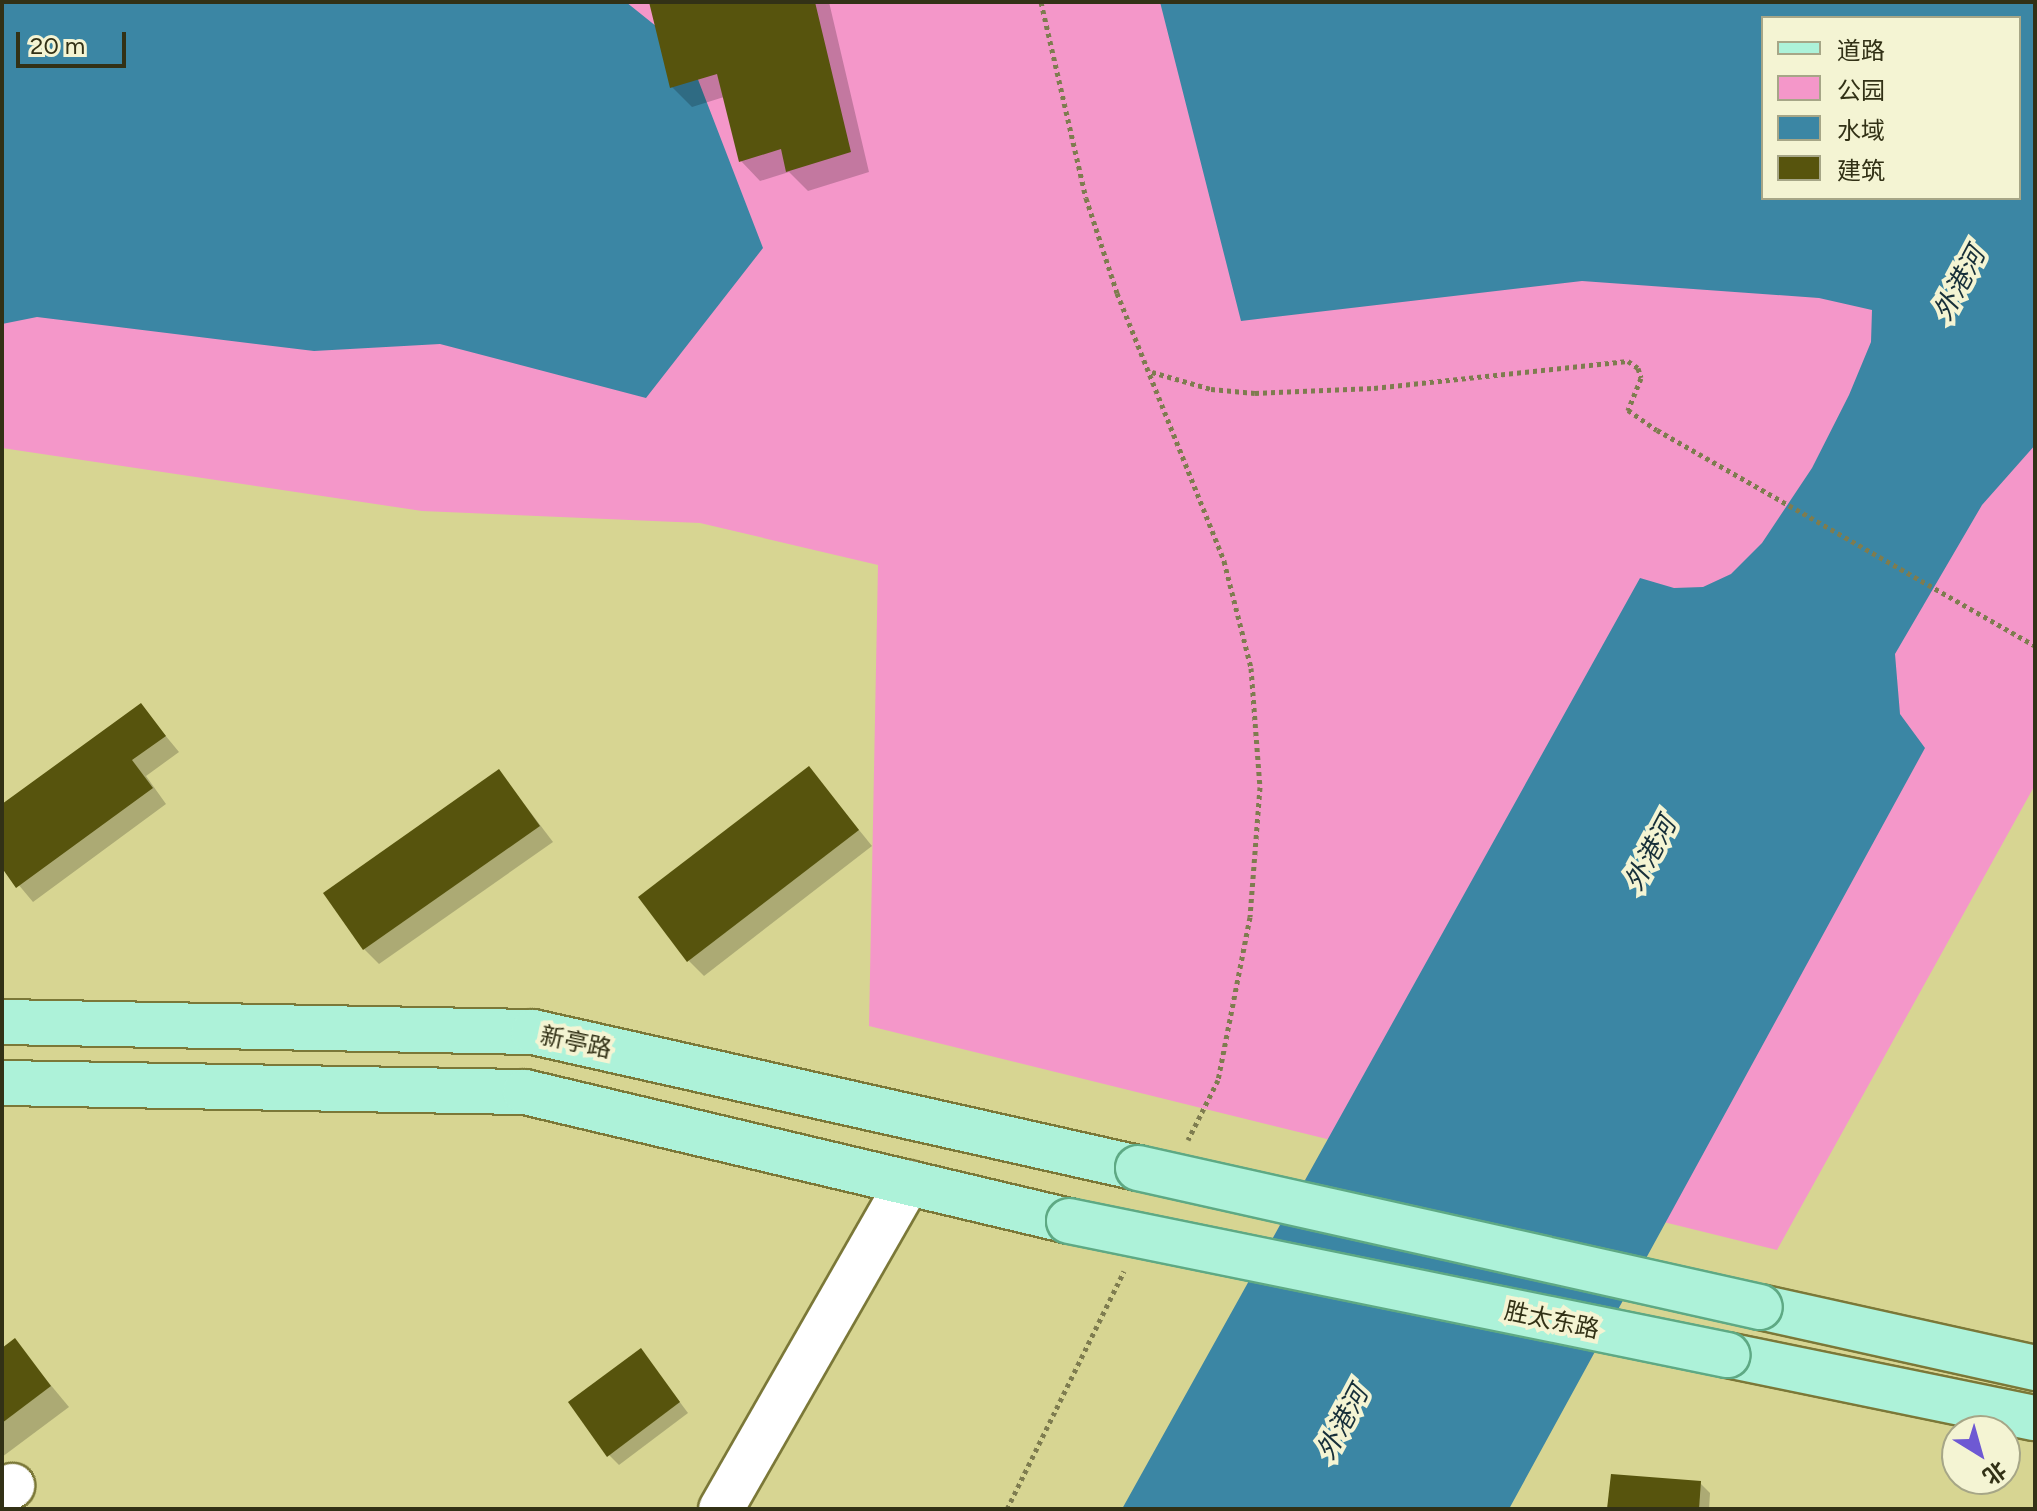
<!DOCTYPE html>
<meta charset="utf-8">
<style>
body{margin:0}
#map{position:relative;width:2037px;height:1511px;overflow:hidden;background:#d7d592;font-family:Figtree,"Noto Sans SC",sans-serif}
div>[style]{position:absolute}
.green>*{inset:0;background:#f497c9}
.water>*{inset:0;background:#3b86a4}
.shadow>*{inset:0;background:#0003}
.building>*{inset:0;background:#57540d}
.path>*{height:5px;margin-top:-2.5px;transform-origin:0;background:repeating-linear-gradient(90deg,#7e7c4f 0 4px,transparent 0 8px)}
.roads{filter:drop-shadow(2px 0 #7b7838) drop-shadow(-2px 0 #7b7838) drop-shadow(0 2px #7b7838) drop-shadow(0 -2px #7b7838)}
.minor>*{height:44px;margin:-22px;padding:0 22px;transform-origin:22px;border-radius:22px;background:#fff}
.major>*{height:44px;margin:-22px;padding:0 22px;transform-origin:22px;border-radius:22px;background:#adf2d9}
.bridges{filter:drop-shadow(2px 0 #5ea984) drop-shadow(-2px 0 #5ea984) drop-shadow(0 2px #5ea984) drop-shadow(0 -2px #5ea984)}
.major-bridge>*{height:44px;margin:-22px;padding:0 22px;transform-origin:22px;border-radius:22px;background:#adf2d9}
span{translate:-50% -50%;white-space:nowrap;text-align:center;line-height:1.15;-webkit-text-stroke:8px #f4f4d3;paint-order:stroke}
.street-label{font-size:24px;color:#323116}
.water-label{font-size:26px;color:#172f39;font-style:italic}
.frame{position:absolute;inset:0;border:4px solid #323116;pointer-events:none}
.legend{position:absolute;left:1761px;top:16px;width:260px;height:184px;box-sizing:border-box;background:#f4f4d3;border:2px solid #a6a687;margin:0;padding:10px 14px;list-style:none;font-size:24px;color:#323116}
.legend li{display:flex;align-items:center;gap:16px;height:40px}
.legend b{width:40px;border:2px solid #a6a687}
.north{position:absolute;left:1941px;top:1415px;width:80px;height:80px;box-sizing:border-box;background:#f4f4d3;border:2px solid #a6a687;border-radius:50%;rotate:143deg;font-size:22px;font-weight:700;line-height:32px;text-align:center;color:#323116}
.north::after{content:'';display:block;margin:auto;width:28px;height:36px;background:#6e59d3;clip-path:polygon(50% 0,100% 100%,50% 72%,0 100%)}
.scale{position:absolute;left:16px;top:32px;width:110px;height:36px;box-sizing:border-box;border:4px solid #323116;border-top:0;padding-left:10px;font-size:24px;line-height:28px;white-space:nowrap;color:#323116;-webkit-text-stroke:6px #f4f4d3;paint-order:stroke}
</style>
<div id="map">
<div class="green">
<i style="clip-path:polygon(evenodd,2px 2px,2035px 2px,2035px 785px,1777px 1250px,869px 1026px,878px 565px,700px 523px,422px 511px,2px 448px,2px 2px,1763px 18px,2019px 18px,2019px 198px,1763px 198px,1763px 18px)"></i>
</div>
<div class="water">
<i style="clip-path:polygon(2px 2px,626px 2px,687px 51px,763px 248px,646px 398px,440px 344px,314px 351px,37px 317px,2px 324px)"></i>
<i style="clip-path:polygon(evenodd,1160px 2px,2035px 2px,2035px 445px,1982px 505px,1895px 654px,1900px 714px,1925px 748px,1509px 1509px,1122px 1509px,1640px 578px,1674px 588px,1703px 587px,1731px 574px,1762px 543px,1812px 468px,1849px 395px,1871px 342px,1872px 310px,1819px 298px,1582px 281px,1241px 321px,1160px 2px,1763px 18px,2019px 18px,2019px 198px,1763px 198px,1763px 18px)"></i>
</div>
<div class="shadow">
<i style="clip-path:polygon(655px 2px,829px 2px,869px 172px,808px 191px,789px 172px,760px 181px,741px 161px,724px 97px,692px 107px,672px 87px)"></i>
<i style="clip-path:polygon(141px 706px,179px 752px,146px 776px,166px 804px,33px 902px,2px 865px,2px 807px)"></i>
<i style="clip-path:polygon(809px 768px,872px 846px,704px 976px,689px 961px)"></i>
<i style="clip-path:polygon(499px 771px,553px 842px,379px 964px,364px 949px)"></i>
<i style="clip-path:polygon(14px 1341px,69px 1407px,2px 1457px,2px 1350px)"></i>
<i style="clip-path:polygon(641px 1350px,688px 1413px,619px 1465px,609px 1455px)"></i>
<i style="clip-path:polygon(1700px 1483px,1710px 1493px,1709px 1509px,1609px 1509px)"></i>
</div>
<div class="building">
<i style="clip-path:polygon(649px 2px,815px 2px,851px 152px,786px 172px,781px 149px,739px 162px,717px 74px,670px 88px)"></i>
<i style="clip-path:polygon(141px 703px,166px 736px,132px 760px,153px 788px,16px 888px,2px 868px,2px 804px)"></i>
<i style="clip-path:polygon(809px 766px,859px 830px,687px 962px,638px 897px)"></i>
<i style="clip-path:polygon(499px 769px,540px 826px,363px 950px,323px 893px)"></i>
<i style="clip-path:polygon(15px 1338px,51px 1386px,2px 1423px,2px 1348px)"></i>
<i style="clip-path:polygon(641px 1348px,680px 1402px,607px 1457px,568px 1402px)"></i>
<i style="clip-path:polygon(1611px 1474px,1701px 1481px,1699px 1509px,1607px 1509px)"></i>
</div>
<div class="path">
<i style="left:1041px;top:2px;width:201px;rotate:77.1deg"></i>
<i style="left:1086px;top:198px;width:100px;rotate:71.9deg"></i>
<i style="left:1117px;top:293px;width:289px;rotate:68.2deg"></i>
<i style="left:1224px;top:561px;width:110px;rotate:75.8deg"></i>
<i style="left:1251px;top:668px;width:119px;rotate:85.7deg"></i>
<i style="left:1260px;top:787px;width:130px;rotate:94.4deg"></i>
<i style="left:1250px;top:917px;width:166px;rotate:101.1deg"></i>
<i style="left:1218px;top:1080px;width:67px;rotate:116.6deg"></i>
<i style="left:1152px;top:372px;width:61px;rotate:16.1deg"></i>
<i style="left:1211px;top:389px;width:44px;rotate:5.2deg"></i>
<i style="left:1255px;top:393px;width:119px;rotate:-2.4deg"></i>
<i style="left:1374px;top:388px;width:255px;rotate:-6.1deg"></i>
<i style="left:1628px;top:361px;width:12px;rotate:35deg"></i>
<i style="left:1638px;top:368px;width:10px;rotate:73deg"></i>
<i style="left:1641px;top:378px;width:35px;rotate:112deg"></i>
<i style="left:1628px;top:410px;width:35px;rotate:35deg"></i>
<i style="left:1657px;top:430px;width:435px;rotate:29.7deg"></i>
<i style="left:1007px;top:1509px;width:265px;rotate:-63.8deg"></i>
</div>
<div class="roads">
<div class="minor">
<i style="left:2px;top:1492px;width:12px;rotate:-31deg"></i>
<i style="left:721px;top:1509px;width:376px;rotate:-60.2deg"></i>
</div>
<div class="major">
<i style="left:2px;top:1022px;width:531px;rotate:1.08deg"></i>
<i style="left:533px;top:1032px;width:620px;rotate:12.67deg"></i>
<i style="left:2px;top:1083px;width:523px;rotate:0.99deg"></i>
<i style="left:525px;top:1092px;width:559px;rotate:13.34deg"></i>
<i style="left:1760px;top:1307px;width:282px;rotate:12.5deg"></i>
<i style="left:1727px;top:1355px;width:314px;rotate:11.6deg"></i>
</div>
</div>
<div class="bridges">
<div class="major-bridge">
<i style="left:1138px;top:1168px;width:637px;rotate:12.6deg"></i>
<i style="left:1069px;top:1221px;width:672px;rotate:11.51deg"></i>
</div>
</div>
<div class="street-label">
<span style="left:576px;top:1042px;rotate:12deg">新亭路</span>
<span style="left:1552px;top:1320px;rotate:12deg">胜太东路</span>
</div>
<div class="water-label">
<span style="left:1960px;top:284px;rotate:-62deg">外港河</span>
<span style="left:1651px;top:854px;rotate:-62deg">外港河</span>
<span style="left:1343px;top:1423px;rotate:-62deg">外港河</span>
</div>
<div class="frame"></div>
<ul class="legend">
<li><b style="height:10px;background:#adf2d9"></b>道路</li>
<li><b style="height:22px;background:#f497c9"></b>公园</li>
<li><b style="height:22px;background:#3b86a4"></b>水域</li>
<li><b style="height:22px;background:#57540d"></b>建筑</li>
</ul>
<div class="north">北</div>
<div class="scale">20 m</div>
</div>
